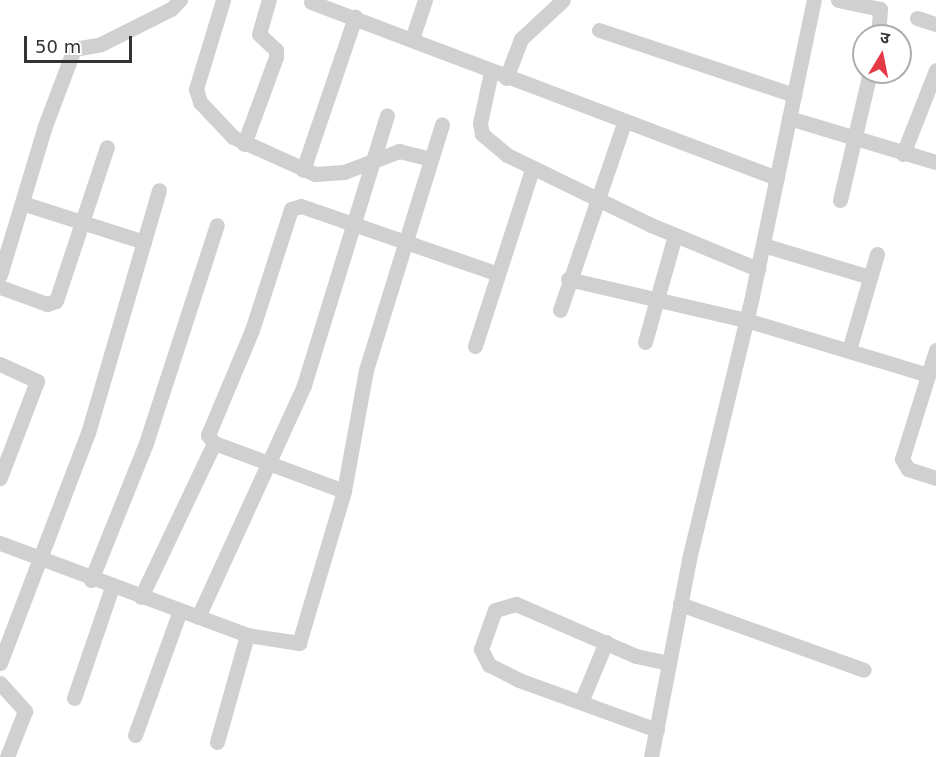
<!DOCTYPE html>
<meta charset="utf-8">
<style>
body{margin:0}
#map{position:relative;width:936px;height:757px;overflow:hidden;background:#fff;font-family:"DejaVu Sans","Noto Sans Devanagari",sans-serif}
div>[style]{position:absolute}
.minor>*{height:15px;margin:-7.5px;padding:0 7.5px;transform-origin:7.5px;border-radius:7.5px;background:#d0d0d0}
span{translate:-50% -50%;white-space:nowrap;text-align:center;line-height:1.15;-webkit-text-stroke:6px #fff;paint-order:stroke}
.north{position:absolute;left:852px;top:24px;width:60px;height:60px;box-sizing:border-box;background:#fff;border:2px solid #adadad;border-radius:50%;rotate:10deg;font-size:16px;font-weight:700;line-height:24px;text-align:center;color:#333}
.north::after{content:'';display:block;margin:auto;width:21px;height:27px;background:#e63946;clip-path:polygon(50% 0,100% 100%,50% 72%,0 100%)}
.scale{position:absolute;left:24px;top:36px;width:108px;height:27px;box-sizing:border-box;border:3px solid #333;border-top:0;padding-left:8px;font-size:18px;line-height:21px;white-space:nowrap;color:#333;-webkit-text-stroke:4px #fff;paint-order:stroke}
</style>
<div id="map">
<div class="minor">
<i style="left:223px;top:0;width:93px;rotate:106.9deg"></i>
<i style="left:196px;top:89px;width:14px;rotate:73deg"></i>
<i style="left:200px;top:102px;width:48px;rotate:46.7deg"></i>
<i style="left:233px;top:137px;width:90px;rotate:24.3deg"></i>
<i style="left:315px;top:174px;width:29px;rotate:-4deg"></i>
<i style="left:344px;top:172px;width:59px;rotate:-20.9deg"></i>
<i style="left:399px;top:151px;width:32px;rotate:14deg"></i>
<i style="left:838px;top:0;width:43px;rotate:12.1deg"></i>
<i style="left:880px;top:9px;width:27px;rotate:94deg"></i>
<i style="left:311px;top:2px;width:498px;rotate:20.7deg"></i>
<i style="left:917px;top:18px;width:20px;rotate:18deg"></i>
<i style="left:599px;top:30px;width:206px;rotate:18.4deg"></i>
<i style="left:412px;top:39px;width:41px;rotate:-71.6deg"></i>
<i style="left:491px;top:72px;width:52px;rotate:102.2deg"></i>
<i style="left:480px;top:123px;width:11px;rotate:80deg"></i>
<i style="left:482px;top:134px;width:33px;rotate:40deg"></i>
<i style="left:507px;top:155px;width:160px;rotate:25.9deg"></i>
<i style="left:651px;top:225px;width:116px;rotate:22.4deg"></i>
<i style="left:506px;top:78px;width:42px;rotate:-69deg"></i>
<i style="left:521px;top:39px;width:57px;rotate:-42.9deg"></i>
<i style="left:789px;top:118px;width:153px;rotate:16.7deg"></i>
<i style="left:244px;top:144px;width:93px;rotate:-69.8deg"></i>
<i style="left:276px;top:57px;width:7px;rotate:-90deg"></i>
<i style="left:276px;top:50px;width:23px;rotate:-137deg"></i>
<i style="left:259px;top:34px;width:35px;rotate:-74deg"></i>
<i style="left:903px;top:154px;width:90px;rotate:-68.6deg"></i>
<i style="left:303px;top:170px;width:162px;rotate:-71.2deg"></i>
<i style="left:840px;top:200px;width:131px;rotate:-76.8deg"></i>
<i style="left:22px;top:203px;width:128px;rotate:17.7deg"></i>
<i style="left:763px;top:245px;width:112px;rotate:16.7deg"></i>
<i style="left:0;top:275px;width:156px;rotate:-73.2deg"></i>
<i style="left:45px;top:126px;width:82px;rotate:-69.4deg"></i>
<i style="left:74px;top:49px;width:27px;rotate:-10deg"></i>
<i style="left:101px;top:44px;width:78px;rotate:-26.6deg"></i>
<i style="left:171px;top:9px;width:13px;rotate:-45deg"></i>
<i style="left:568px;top:279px;width:183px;rotate:13deg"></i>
<i style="left:746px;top:320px;width:190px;rotate:16.8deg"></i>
<i style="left:0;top:287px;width:50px;rotate:19.9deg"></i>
<i style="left:47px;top:304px;width:9px;rotate:-18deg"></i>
<i style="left:56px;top:301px;width:162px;rotate:-71.7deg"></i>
<i style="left:560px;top:310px;width:198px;rotate:-71.1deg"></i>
<i style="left:645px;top:342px;width:111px;rotate:-74.3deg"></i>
<i style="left:475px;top:346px;width:186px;rotate:-72.1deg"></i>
<i style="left:849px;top:350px;width:100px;rotate:-73.7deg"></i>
<i style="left:936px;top:350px;width:114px;rotate:107.3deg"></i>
<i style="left:902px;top:459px;width:12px;rotate:59deg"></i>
<i style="left:908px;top:469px;width:29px;rotate:18deg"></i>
<i style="left:0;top:364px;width:41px;rotate:24.7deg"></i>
<i style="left:37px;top:381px;width:104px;rotate:110.9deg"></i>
<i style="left:344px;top:491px;width:139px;rotate:-159.7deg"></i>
<i style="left:214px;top:443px;width:10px;rotate:-127deg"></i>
<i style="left:208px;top:435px;width:114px;rotate:-67.3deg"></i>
<i style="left:252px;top:330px;width:127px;rotate:-72.1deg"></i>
<i style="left:291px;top:209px;width:10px;rotate:-17deg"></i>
<i style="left:301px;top:206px;width:208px;rotate:19deg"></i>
<i style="left:0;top:543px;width:264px;rotate:20.4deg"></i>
<i style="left:247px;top:635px;width:53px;rotate:8.7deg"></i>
<i style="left:299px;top:643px;width:159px;rotate:-73.5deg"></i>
<i style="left:344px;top:491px;width:123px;rotate:-79.7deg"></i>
<i style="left:366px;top:370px;width:257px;rotate:-72.8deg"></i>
<i style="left:91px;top:580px;width:148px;rotate:-68.1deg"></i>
<i style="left:146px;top:443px;width:229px;rotate:-72deg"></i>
<i style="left:141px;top:597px;width:170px;rotate:-64.6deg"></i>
<i style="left:680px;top:604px;width:195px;rotate:19.7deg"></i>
<i style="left:198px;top:617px;width:255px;rotate:-65.4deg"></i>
<i style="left:304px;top:385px;width:282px;rotate:-72.9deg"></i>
<i style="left:0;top:663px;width:246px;rotate:-69.1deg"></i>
<i style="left:88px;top:433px;width:253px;rotate:-73.7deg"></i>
<i style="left:0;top:683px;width:38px;rotate:48deg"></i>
<i style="left:25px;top:711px;width:49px;rotate:111.4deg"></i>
<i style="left:74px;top:698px;width:117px;rotate:-71.1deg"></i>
<i style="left:581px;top:702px;width:65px;rotate:-67.4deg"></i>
<i style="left:657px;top:730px;width:147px;rotate:-160.1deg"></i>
<i style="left:519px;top:680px;width:34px;rotate:-153deg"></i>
<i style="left:489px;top:665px;width:18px;rotate:-117deg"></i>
<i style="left:481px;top:649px;width:41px;rotate:-70.3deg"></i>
<i style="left:495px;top:610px;width:22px;rotate:-16deg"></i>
<i style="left:516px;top:604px;width:131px;rotate:23.4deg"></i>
<i style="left:636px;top:656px;width:34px;rotate:12deg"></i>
<i style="left:135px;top:735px;width:132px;rotate:-70.1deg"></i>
<i style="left:217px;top:742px;width:111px;rotate:-74.3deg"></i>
<i style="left:651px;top:757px;width:202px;rotate:-79.1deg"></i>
<i style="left:689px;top:559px;width:270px;rotate:-76.5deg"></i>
<i style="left:752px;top:296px;width:302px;rotate:-78.2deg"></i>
</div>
<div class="north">उ</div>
<div class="scale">50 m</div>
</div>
